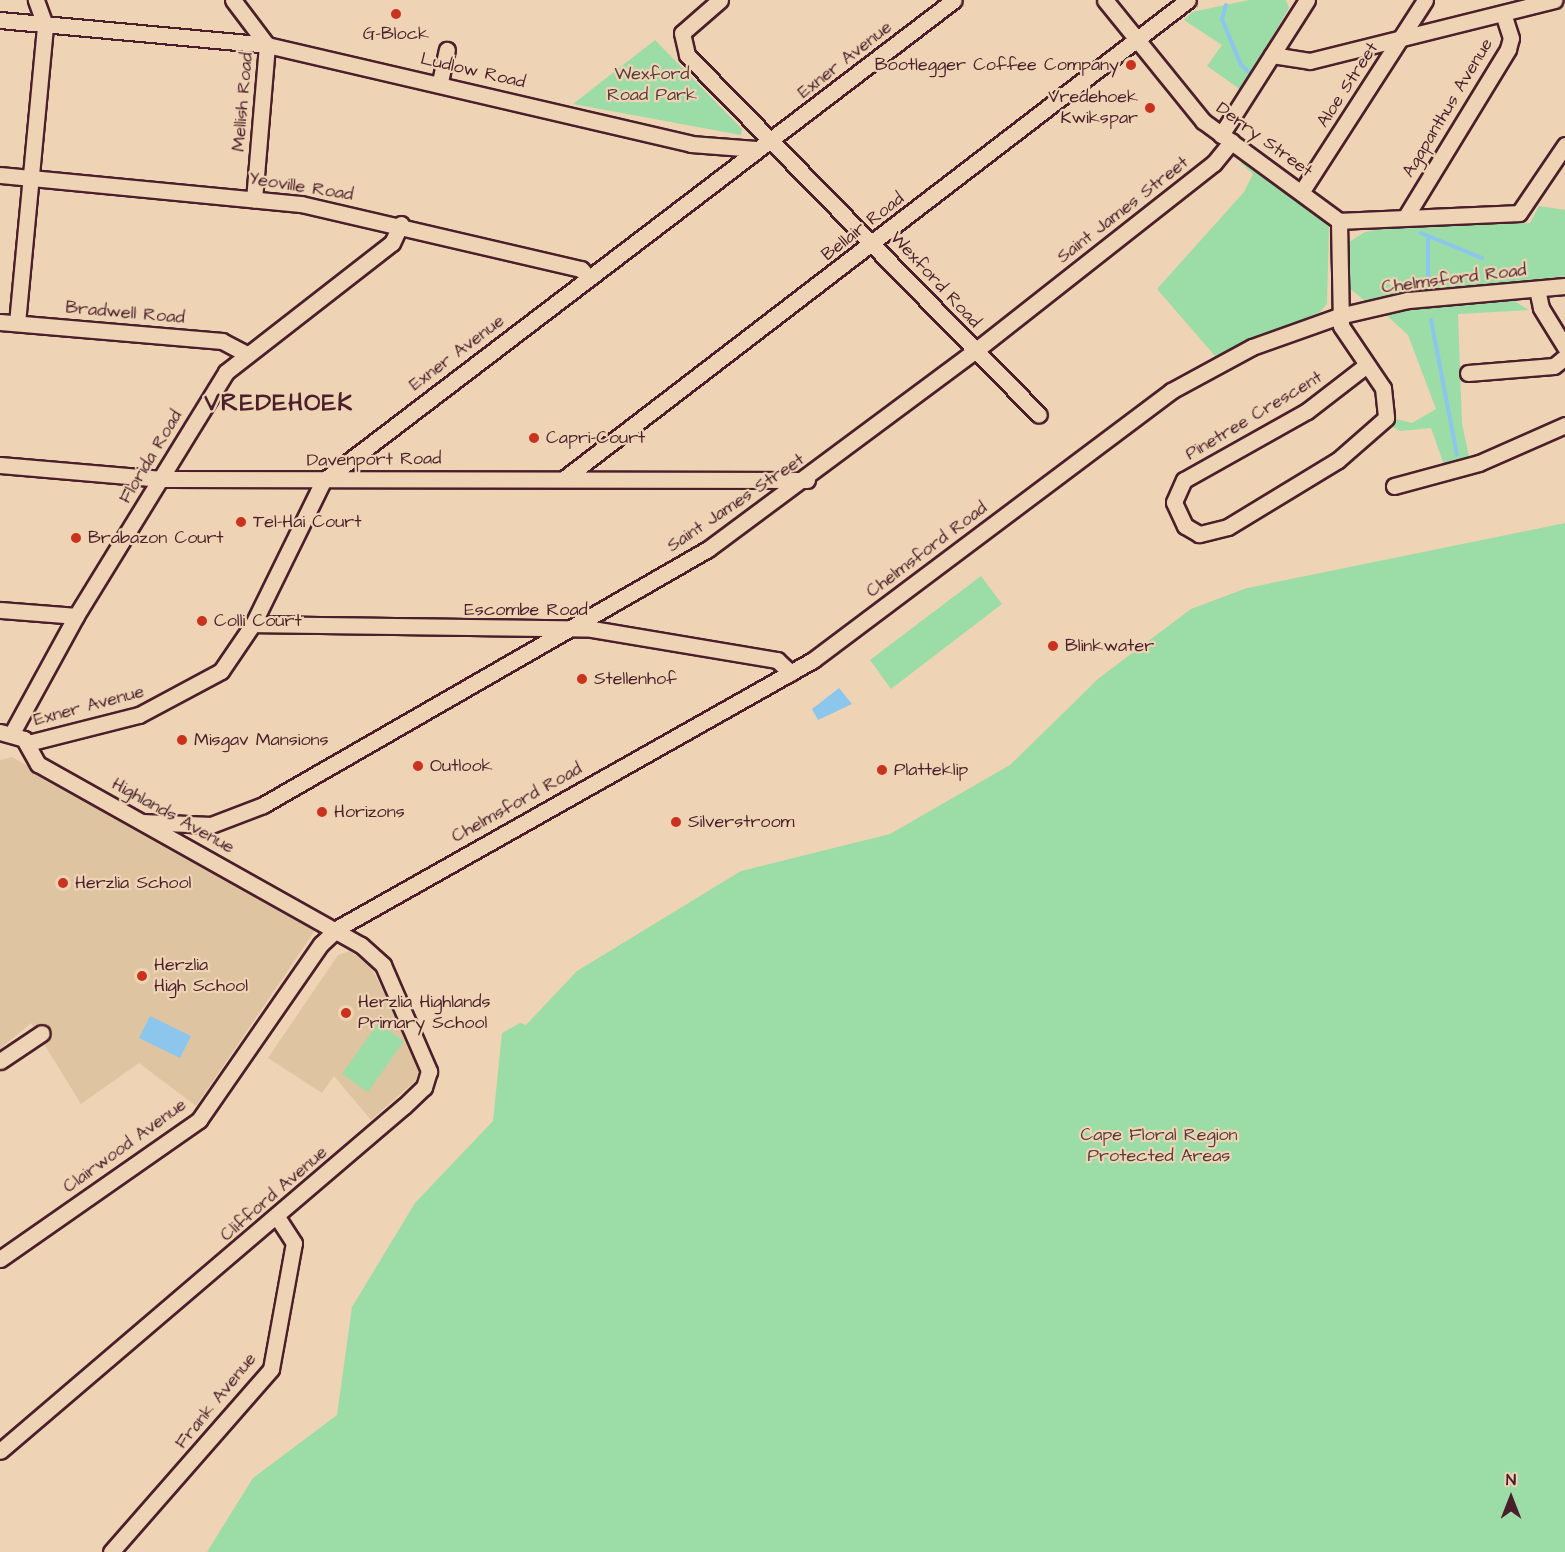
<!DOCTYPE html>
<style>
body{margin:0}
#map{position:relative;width:1565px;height:1552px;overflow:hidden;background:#eed4b5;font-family:"Architects Daughter",sans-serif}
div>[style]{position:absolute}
.built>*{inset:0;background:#dfc4a2}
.green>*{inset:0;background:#9cdca6}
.water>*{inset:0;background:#8dc6ec}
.stream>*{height:4px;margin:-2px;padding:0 2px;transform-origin:2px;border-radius:2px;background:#8dc6ec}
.roads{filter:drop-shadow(2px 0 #4a1f2b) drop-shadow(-2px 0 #4a1f2b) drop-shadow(0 2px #4a1f2b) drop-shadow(0 -2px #4a1f2b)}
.street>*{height:15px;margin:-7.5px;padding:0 7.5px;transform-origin:7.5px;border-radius:7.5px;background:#eed4b5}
.dots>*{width:16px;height:16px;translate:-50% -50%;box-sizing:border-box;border:3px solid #eed4b5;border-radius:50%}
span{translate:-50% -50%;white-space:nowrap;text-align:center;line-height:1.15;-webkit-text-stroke:4.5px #eed4b5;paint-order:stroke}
.poi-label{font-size:18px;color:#4a1f2b}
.right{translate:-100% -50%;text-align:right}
.left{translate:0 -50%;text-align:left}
.street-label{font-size:18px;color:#4a1f2b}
.park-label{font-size:18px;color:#563b3d}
.district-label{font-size:24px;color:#4a1f2b;font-weight:700;letter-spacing:1.5px}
.north{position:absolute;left:1481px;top:1468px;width:60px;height:60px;-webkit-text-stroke:4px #eed4b5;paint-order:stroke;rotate:0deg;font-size:16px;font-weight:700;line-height:24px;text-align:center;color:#4a1f2b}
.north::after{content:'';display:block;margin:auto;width:21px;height:27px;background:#4a1f2b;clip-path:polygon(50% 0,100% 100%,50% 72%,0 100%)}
</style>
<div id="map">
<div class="built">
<i style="clip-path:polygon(12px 757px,316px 929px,196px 1106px,139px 1063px,81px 1104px,31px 1023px,0 1049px,0 760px)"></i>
<i style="clip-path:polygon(350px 951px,371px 967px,421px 1066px,416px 1080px,371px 1120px,334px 1076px,322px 1093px,268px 1058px,338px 955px)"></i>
</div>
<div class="green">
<i style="clip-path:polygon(1249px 0,1286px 0,1289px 8px,1241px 90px,1207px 66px,1222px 45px,1184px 20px,1192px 12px)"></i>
<i style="clip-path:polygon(655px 40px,742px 129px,741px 135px,573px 104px)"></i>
<i style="clip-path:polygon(1243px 158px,1319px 213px,1329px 227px,1327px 304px,1320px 312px,1215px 356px,1157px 289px,1244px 192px,1253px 174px,1241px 163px)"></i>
<i style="clip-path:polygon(1539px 206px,1565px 210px,1565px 276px,1365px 301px,1348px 287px,1349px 242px,1365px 232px,1399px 226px,1530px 223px)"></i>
<i style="clip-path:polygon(1508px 297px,1529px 310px,1458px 314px,1462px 423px,1469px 457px,1444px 465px,1431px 428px,1400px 431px,1389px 425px,1392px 418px,1412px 423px,1436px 409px,1408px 335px,1384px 313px)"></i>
<i style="clip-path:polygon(1565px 523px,1565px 1552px,207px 1552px,253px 1478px,337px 1415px,352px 1307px,415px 1203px,493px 1121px,502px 1033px,520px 1023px,526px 1025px,577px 971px,741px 871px,890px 834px,1010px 765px,1099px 678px,1191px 609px,1247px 588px)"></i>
<i style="clip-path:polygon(981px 576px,1002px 604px,891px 689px,870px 660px)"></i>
<i style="clip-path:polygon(378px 1023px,404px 1041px,368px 1092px,342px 1074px)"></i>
</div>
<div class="water">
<i style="clip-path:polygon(839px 688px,852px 704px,818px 720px,812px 709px)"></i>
<i style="clip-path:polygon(150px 1016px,191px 1036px,180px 1058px,139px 1038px)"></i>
</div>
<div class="stream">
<i style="left:1226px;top:5px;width:15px;rotate:106deg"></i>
<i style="left:1222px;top:19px;width:50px;rotate:67.6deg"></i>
<i style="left:1241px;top:65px;width:13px;rotate:42deg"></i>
<i style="left:1421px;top:233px;width:66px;rotate:22.3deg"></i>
<i style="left:1428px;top:239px;width:43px;rotate:90deg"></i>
<i style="left:1431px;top:320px;width:137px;rotate:79.1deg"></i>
</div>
<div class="roads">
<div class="street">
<i style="left:233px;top:0;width:56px;rotate:52.9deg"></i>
<i style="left:267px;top:45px;width:155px;rotate:94.8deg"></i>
<i style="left:720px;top:0;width:50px;rotate:139deg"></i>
<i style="left:682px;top:33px;width:23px;rotate:77deg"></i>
<i style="left:687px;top:55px;width:503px;rotate:45.64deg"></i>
<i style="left:1105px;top:0;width:156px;rotate:51deg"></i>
<i style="left:1203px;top:121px;width:169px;rotate:36.3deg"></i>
<i style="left:1339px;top:221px;width:180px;rotate:-2.5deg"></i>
<i style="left:1519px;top:213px;width:82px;rotate:-55.9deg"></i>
<i style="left:0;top:20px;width:268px;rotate:5.3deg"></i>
<i style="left:267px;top:45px;width:435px;rotate:13.1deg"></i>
<i style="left:691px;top:144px;width:65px;rotate:4.4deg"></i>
<i style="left:1272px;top:55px;width:38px;rotate:9deg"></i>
<i style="left:1310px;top:61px;width:252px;rotate:-14deg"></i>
<i style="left:440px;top:82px;width:33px;rotate:-78deg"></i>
<i style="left:1221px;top:135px;width:160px;rotate:-57.5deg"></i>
<i style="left:0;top:175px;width:302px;rotate:5.5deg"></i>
<i style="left:301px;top:204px;width:287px;rotate:13.1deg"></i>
<i style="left:581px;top:269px;width:11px;rotate:49deg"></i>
<i style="left:1302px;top:191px;width:227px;rotate:-57.2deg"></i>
<i style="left:1405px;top:218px;width:198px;rotate:-58.6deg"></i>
<i style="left:1508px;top:49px;width:11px;rotate:-75deg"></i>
<i style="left:1511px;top:38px;width:23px;rotate:-108deg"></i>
<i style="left:1339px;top:221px;width:105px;rotate:88.9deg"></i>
<i style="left:1341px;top:326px;width:75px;rotate:55.9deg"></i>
<i style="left:1383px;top:388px;width:30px;rotate:84deg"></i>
<i style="left:1386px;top:418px;width:64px;rotate:138.8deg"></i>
<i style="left:1338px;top:460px;width:129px;rotate:148.7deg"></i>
<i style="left:1228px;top:527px;width:30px;rotate:166deg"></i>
<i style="left:1199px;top:534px;width:16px;rotate:-150deg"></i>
<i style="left:1185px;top:526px;width:26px;rotate:-115deg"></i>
<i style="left:1174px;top:502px;width:24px;rotate:-66deg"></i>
<i style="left:1184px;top:480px;width:141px;rotate:-29.3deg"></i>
<i style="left:1307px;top:411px;width:72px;rotate:-37.7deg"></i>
<i style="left:1537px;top:289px;width:19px;rotate:78deg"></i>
<i style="left:1541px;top:308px;width:46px;rotate:58.4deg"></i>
<i style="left:0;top:322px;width:223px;rotate:4.9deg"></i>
<i style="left:222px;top:341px;width:26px;rotate:28deg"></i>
<i style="left:17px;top:323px;width:299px;rotate:-84.6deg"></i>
<i style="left:45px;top:25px;width:27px;rotate:-110deg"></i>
<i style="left:1468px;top:373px;width:86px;rotate:-4.7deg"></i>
<i style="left:1554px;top:366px;width:14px;rotate:-39deg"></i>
<i style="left:0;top:465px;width:163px;rotate:4.9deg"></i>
<i style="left:162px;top:479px;width:645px;rotate:0.09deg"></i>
<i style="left:565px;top:478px;width:785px;rotate:-37.5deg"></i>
<i style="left:1394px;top:486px;width:88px;rotate:-15.1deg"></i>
<i style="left:1479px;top:463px;width:94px;rotate:-23.8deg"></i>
<i style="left:0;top:610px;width:76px;rotate:4.5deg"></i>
<i style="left:253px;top:624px;width:339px;rotate:0.8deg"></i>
<i style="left:592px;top:629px;width:188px;rotate:9.5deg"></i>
<i style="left:777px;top:660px;width:19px;rotate:43deg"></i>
<i style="left:0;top:732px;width:25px;rotate:16deg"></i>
<i style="left:24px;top:739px;width:29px;rotate:61deg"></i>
<i style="left:38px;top:764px;width:370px;rotate:29.3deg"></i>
<i style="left:361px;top:945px;width:30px;rotate:42deg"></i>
<i style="left:383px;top:965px;width:116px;rotate:66.5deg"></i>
<i style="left:429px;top:1071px;width:17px;rotate:107deg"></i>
<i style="left:424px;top:1087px;width:28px;rotate:136deg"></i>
<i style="left:404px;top:1106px;width:531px;rotate:139.5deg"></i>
<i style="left:12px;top:733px;width:133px;rotate:-61.3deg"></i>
<i style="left:76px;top:616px;width:286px;rotate:-58.4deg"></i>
<i style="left:226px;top:372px;width:210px;rotate:-37.9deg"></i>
<i style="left:392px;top:243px;width:21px;rotate:-65deg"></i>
<i style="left:28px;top:743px;width:114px;rotate:-14.2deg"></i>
<i style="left:139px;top:715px;width:93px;rotate:-28.2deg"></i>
<i style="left:221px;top:671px;width:57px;rotate:-55.8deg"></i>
<i style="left:253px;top:624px;width:159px;rotate:-63.9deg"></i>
<i style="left:323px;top:481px;width:793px;rotate:-37.32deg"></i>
<i style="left:142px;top:822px;width:69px;rotate:2.5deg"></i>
<i style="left:211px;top:825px;width:56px;rotate:-21deg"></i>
<i style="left:263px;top:805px;width:513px;rotate:-29.91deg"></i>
<i style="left:708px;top:549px;width:332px;rotate:-36.6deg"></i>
<i style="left:975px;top:351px;width:304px;rotate:-38.2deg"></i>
<i style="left:1214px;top:163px;width:28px;rotate:-51deg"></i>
<i style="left:0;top:1061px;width:50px;rotate:-33.7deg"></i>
<i style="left:0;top:1259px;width:243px;rotate:-34.9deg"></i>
<i style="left:199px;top:1120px;width:214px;rotate:-55.3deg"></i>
<i style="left:321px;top:944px;width:23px;rotate:-43deg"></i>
<i style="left:338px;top:928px;width:545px;rotate:-29.43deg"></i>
<i style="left:813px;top:660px;width:448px;rotate:-36.9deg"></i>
<i style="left:1171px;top:391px;width:92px;rotate:-28.5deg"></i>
<i style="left:1252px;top:347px;width:92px;rotate:-19.6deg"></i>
<i style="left:1339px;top:316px;width:71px;rotate:-13.1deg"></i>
<i style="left:1408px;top:300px;width:158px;rotate:-5.1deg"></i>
<i style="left:111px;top:1552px;width:243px;rotate:-48.8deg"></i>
<i style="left:271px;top:1369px;width:128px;rotate:-79.7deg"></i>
<i style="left:294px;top:1243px;width:31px;rotate:-123deg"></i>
</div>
</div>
<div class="dots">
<i style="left:396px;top:14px;background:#c8321e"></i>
<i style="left:1131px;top:65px;background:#c8321e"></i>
<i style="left:1150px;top:108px;background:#c8321e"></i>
<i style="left:534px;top:438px;background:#c8321e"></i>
<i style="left:241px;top:522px;background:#c8321e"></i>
<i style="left:76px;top:538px;background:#c8321e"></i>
<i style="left:202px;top:621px;background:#c8321e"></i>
<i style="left:1053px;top:646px;background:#c8321e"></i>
<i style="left:582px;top:679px;background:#c8321e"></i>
<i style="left:182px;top:740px;background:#c8321e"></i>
<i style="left:418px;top:766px;background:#c8321e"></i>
<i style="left:882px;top:770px;background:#c8321e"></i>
<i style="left:322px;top:812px;background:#c8321e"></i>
<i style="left:676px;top:822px;background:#c8321e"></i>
<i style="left:63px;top:883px;background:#c8321e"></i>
<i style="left:142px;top:976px;background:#c8321e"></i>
<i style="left:346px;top:1013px;background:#c8321e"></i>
</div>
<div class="poi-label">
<span style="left:396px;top:34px">G-Block</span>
<span class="right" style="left:1119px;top:65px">Bootlegger Coffee Company</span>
<span class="right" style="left:1138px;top:108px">Vredehoek<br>Kwikspar</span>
<span class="left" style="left:546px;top:438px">Capri-Court</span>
<span class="left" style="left:253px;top:522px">Tel-Hai Court</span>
<span class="left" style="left:88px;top:538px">Brabazon Court</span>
<span class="left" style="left:214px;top:621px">Colli Court</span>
<span class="left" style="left:1065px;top:646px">Blinkwater</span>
<span class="left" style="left:594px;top:679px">Stellenhof</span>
<span class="left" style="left:194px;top:740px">Misgav Mansions</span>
<span class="left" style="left:430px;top:766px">Outlook</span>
<span class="left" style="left:894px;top:770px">Platteklip</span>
<span class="left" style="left:334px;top:812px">Horizons</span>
<span class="left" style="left:688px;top:822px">Silverstroom</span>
<span class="left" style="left:75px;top:883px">Herzlia School</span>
<span class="left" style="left:154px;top:976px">Herzlia<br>High School</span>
<span class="left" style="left:358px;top:1013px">Herzlia Highlands<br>Primary School</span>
</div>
<div class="street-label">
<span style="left:845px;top:60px;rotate:-38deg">Exner Avenue</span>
<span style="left:473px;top:71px;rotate:13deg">Ludlow Road</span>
<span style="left:1348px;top:85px;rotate:-57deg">Aloe Street</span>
<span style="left:243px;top:102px;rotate:-85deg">Mellish Road</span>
<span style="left:1448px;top:108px;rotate:-59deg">Agapanthus Avenue</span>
<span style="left:1264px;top:140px;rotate:36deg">Derry Street</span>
<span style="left:301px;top:187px;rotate:9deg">Yeoville Road</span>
<span style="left:1123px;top:210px;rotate:-38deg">Saint James Street</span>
<span style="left:863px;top:227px;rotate:-38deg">Bellair Road</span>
<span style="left:1454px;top:279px;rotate:-7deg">Chelmsford Road</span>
<span style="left:935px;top:280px;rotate:47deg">Wexford Road</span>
<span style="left:125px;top:313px;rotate:5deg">Bradwell Road</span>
<span style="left:457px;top:353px;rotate:-37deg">Exner Avenue</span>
<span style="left:1254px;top:416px;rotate:-31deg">Pinetree Crescent</span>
<span style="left:151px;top:457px;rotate:-59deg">Florida Road</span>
<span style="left:374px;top:460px;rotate:-1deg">Davenport Road</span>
<span style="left:736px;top:503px;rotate:-34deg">Saint James Street</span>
<span style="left:927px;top:550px;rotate:-37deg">Chelmsford Road</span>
<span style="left:526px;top:610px">Escombe Road</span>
<span style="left:89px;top:706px;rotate:-15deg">Exner Avenue</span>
<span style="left:517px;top:803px;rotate:-29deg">Chelmsford Road</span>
<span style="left:173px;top:816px;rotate:29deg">Highlands Avenue</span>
<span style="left:125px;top:1146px;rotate:-36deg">Clairwood Avenue</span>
<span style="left:274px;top:1194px;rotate:-41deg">Clifford Avenue</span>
<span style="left:216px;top:1401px;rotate:-51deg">Frank Avenue</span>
</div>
<div class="park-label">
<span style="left:652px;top:85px">Wexford<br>Road Park</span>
<span style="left:1159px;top:1146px">Cape Floral Region<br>Protected Areas</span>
</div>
<div class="district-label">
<span style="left:279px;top:404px">VREDEHOEK</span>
</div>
<div class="north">N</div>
</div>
